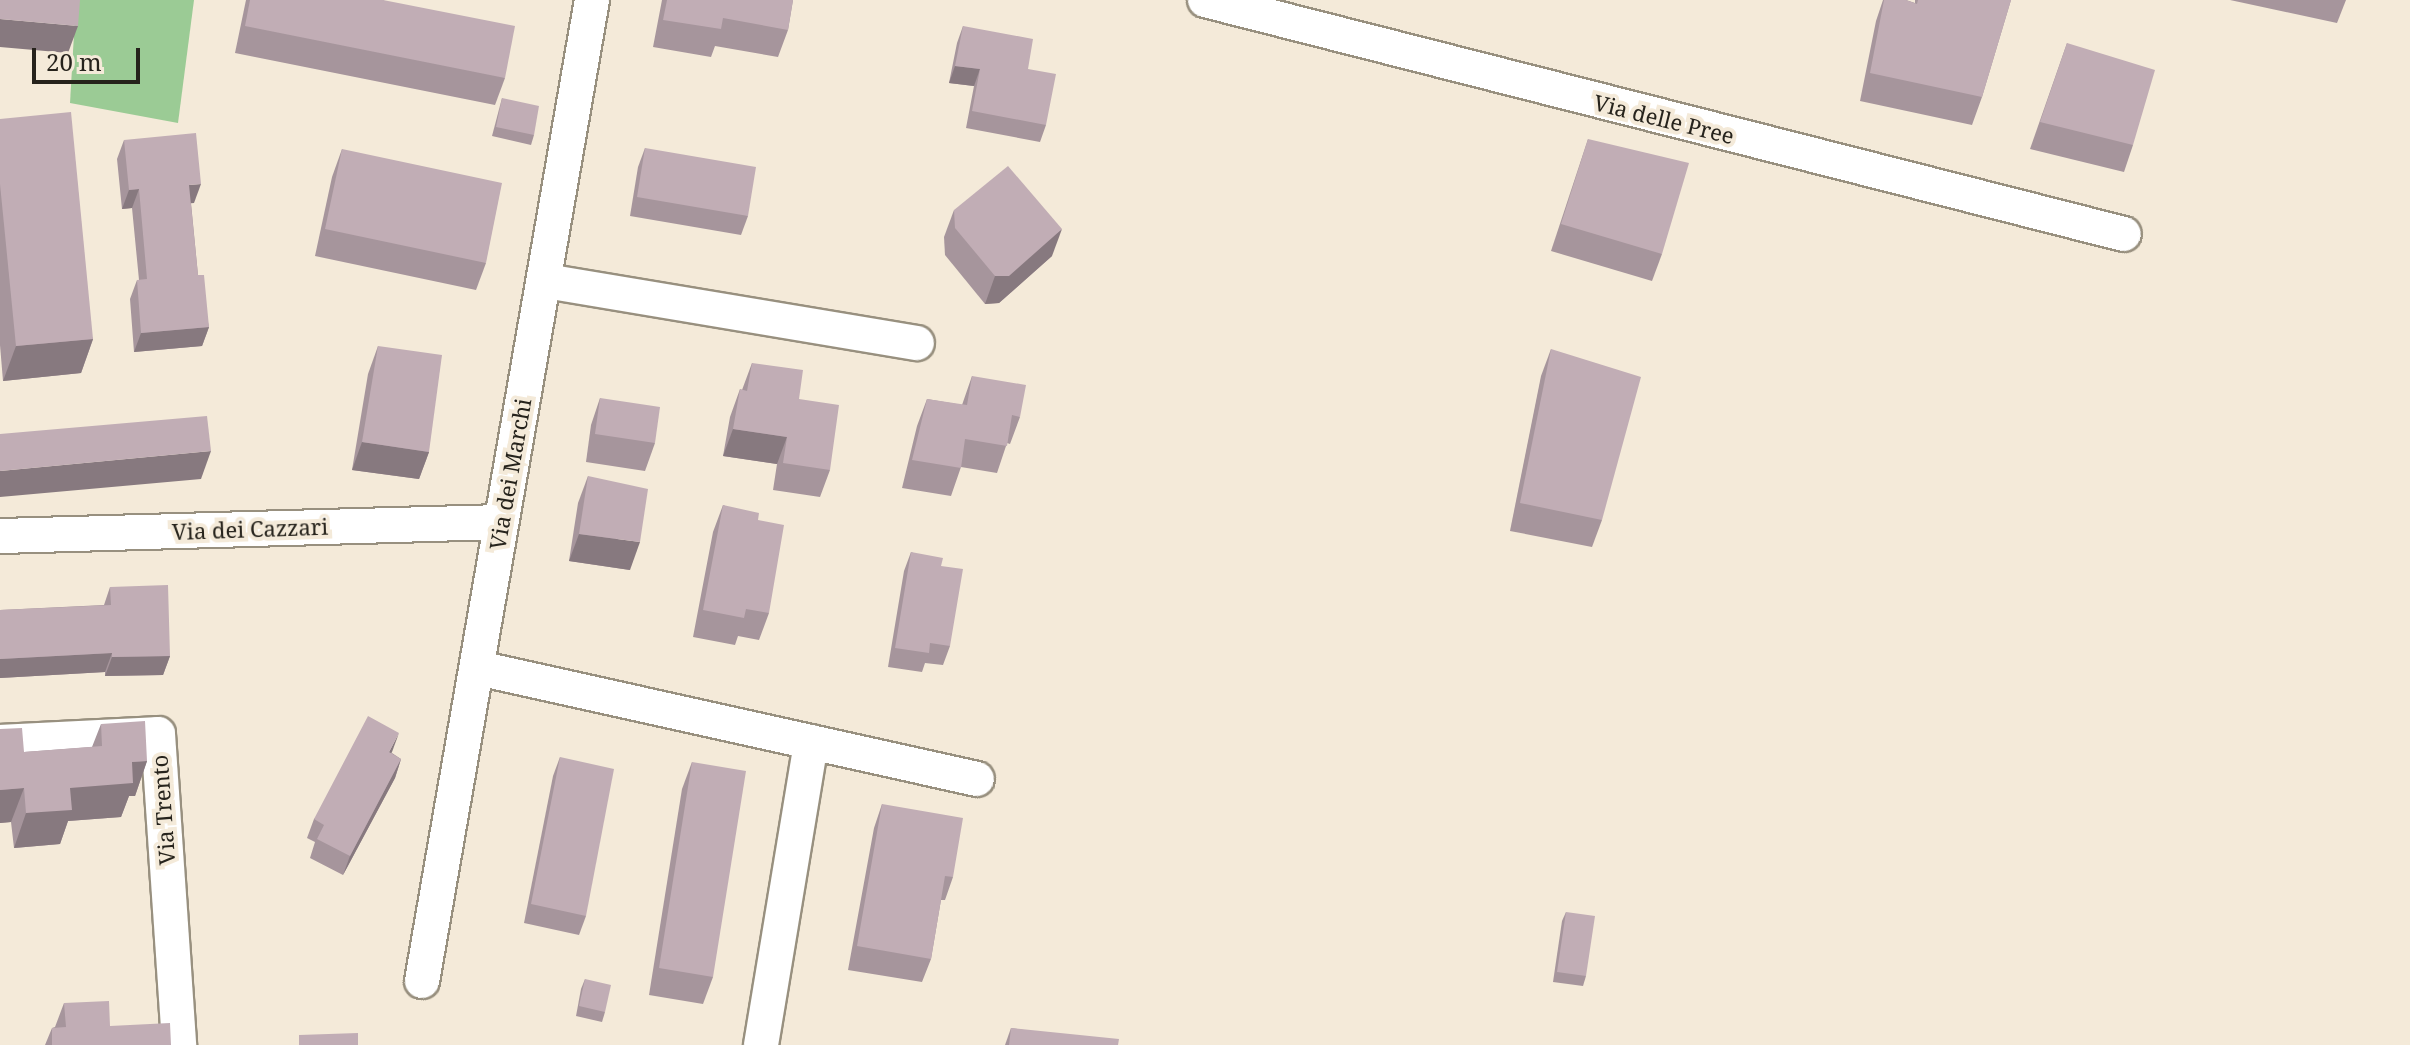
<!DOCTYPE html>
<style>
body{margin:0}
#map{position:relative;width:2410px;height:1045px;overflow:hidden;background:#f4ead9;font-family:"Noto Serif",serif}
div>[style]{position:absolute}
.green>*{inset:0;background:#9bcb95}
.roads{filter:drop-shadow(2px 0 #98907f) drop-shadow(-2px 0 #98907f) drop-shadow(0 2px #98907f) drop-shadow(0 -2px #98907f)}
.street>*{height:34px;margin:-17px;padding:0 17px;transform-origin:17px;border-radius:17px;background:#fff}
.wall>*{inset:0;background:#a6959c}
.shaded-wall>*{inset:0;background:#87797f}
.building>*{inset:0;background:#c1adb5}
span{translate:-50% -50%;white-space:nowrap;text-align:center;line-height:1.15;-webkit-text-stroke:8px #f4ead9;paint-order:stroke}
.street-label{font-size:22px;color:#26231c}
.scale{position:absolute;left:32px;top:48px;width:108px;height:36px;box-sizing:border-box;border:4px solid #26231c;border-top:0;padding-left:10px;font-size:24px;line-height:28px;white-space:nowrap;color:#26231c;-webkit-text-stroke:6px #f4ead9;paint-order:stroke}
</style>
<div id="map">
<div class="green">
<i style="clip-path:polygon(76px 0,194px 0,178px 123px,70px 103px)"></i>
</div>
<div class="roads">
<div class="street">
<i style="left:1205px;top:0;width:948px;rotate:14.29deg"></i>
<i style="left:546px;top:281px;width:376px;rotate:9.5deg"></i>
<i style="left:0;top:536px;width:500px;rotate:-1.6deg"></i>
<i style="left:478px;top:668px;width:511px;rotate:12.54deg"></i>
<i style="left:0;top:742px;width:158px;rotate:-2.9deg"></i>
<i style="left:158px;top:734px;width:312px;rotate:86.1deg"></i>
<i style="left:422px;top:981px;width:996px;rotate:-80.17deg"></i>
<i style="left:761px;top:1045px;width:307px;rotate:-80.6deg"></i>
</div>
</div>
<div class="wall">
<i style="clip-path:polygon(246px 0,383px 0,505px 78px,495px 105px,235px 53px)"></i>
<i style="clip-path:polygon(662px 0,793px 0,788px 30px,778px 57px,715px 46px,711px 57px,653px 47px)"></i>
<i style="clip-path:polygon(1883px 0,1906px 0,1915px 3px,1915px 0,2011px 0,1982px 97px,1972px 125px,1860px 101px,1876px 21px)"></i>
<i style="clip-path:polygon(2230px 0,2346px 0,2337px 23px)"></i>
<i style="clip-path:polygon(963px 26px,1028px 69px,1046px 125px,1040px 142px,966px 128px,974px 86px,949px 83px,957px 43px)"></i>
<i style="clip-path:polygon(2067px 43px,2133px 145px,2124px 172px,2030px 149px)"></i>
<i style="clip-path:polygon(502px 98px,534px 135px,531px 145px,492px 136px)"></i>
<i style="clip-path:polygon(0 119px,93px 339px,81px 373px,3px 381px,0 345px)"></i>
<i style="clip-path:polygon(1588px 139px,1662px 254px,1652px 281px,1551px 251px)"></i>
<i style="clip-path:polygon(124px 140px,194px 203px,191px 203px,198px 275px,209px 327px,202px 346px,134px 352px,130px 299px,137px 280px,139px 280px,132px 208px,122px 209px,117px 159px)"></i>
<i style="clip-path:polygon(645px 148px,748px 216px,741px 235px,630px 216px,638px 167px)"></i>
<i style="clip-path:polygon(342px 149px,486px 263px,476px 290px,315px 256px,332px 177px)"></i>
<i style="clip-path:polygon(954px 210px,1052px 256px,999px 303px,985px 304px,945px 255px,944px 237px)"></i>
<i style="clip-path:polygon(378px 346px,429px 452px,419px 479px,352px 470px,368px 374px)"></i>
<i style="clip-path:polygon(1551px 349px,1602px 520px,1592px 547px,1510px 531px,1541px 376px)"></i>
<i style="clip-path:polygon(752px 363px,799px 399px,830px 470px,820px 497px,773px 490px,777px 464px,723px 456px,730px 417px,740px 389px,742px 390px)"></i>
<i style="clip-path:polygon(972px 376px,1020px 417px,1010px 444px,1007px 443px,997px 473px,961px 467px,951px 496px,902px 488px,917px 426px,927px 399px,962px 405px)"></i>
<i style="clip-path:polygon(600px 398px,655px 443px,645px 471px,586px 462px,591px 425px)"></i>
<i style="clip-path:polygon(588px 476px,630px 570px,569px 561px,578px 503px)"></i>
<i style="clip-path:polygon(723px 505px,758px 520px,769px 613px,759px 640px,738px 636px,735px 645px,693px 637px,713px 532px)"></i>
<i style="clip-path:polygon(911px 552px,941px 566px,950px 646px,943px 665px,925px 663px,922px 672px,888px 667px,904px 571px)"></i>
<i style="clip-path:polygon(110px 587px,170px 656px,163px 675px,105px 676px,105px 672px,0 678px,0 610px,104px 605px)"></i>
<i style="clip-path:polygon(101px 724px,147px 761px,135px 796px,129px 796px,121px 817px,68px 821px,60px 844px,14px 848px,11px 822px,0 823px,0 729px,24px 752px,92px 747px)"></i>
<i style="clip-path:polygon(392px 753px,401px 759px,395px 778px,343px 875px,310px 858px,315px 842px,307px 838px,314px 819px)"></i>
<i style="clip-path:polygon(560px 757px,586px 916px,579px 935px,524px 923px,553px 776px)"></i>
<i style="clip-path:polygon(692px 762px,713px 977px,703px 1004px,649px 995px,682px 789px)"></i>
<i style="clip-path:polygon(882px 804px,953px 877px,945px 900px,941px 900px,931px 959px,922px 982px,848px 970px,874px 828px)"></i>
<i style="clip-path:polygon(1566px 912px,1586px 976px,1583px 986px,1553px 982px,1562px 921px)"></i>
<i style="clip-path:polygon(585px 979px,605px 1012px,602px 1022px,576px 1016px,581px 989px)"></i>
<i style="clip-path:polygon(64px 1003px,110px 1026px,171px 1045px,45px 1045px,52px 1028px,55px 1027px)"></i>
<i style="clip-path:polygon(1011px 1028px,1118px 1045px,1005px 1045px)"></i>
</div>
<div class="shaded-wall">
<i style="clip-path:polygon(0 19px,78px 26px,68px 53px,0 47px)"></i>
<i style="clip-path:polygon(955px 66px,980px 69px,974px 86px,949px 83px)"></i>
<i style="clip-path:polygon(201px 184px,194px 203px,182px 204px,189px 185px)"></i>
<i style="clip-path:polygon(139px 189px,132px 208px,122px 209px,129px 190px)"></i>
<i style="clip-path:polygon(1062px 229px,1052px 256px,999px 303px,985px 304px,995px 276px)"></i>
<i style="clip-path:polygon(209px 327px,202px 346px,134px 352px,141px 333px)"></i>
<i style="clip-path:polygon(93px 339px,81px 373px,3px 381px,16px 346px)"></i>
<i style="clip-path:polygon(733px 429px,787px 437px,777px 464px,723px 456px)"></i>
<i style="clip-path:polygon(362px 442px,429px 452px,419px 479px,352px 470px)"></i>
<i style="clip-path:polygon(211px 451px,201px 479px,0 497px,0 471px)"></i>
<i style="clip-path:polygon(579px 534px,640px 542px,630px 570px,569px 561px)"></i>
<i style="clip-path:polygon(112px 653px,105px 672px,0 678px,0 659px)"></i>
<i style="clip-path:polygon(170px 656px,163px 675px,105px 676px,112px 657px)"></i>
<i style="clip-path:polygon(399px 733px,392px 752px,382px 771px,389px 752px)"></i>
<i style="clip-path:polygon(401px 759px,395px 778px,343px 875px,350px 856px)"></i>
<i style="clip-path:polygon(147px 761px,135px 796px,129px 796px,121px 817px,68px 821px,60px 844px,14px 848px,26px 813px,70px 788px,132px 762px)"></i>
<i style="clip-path:polygon(24px 788px,11px 822px,0 823px,0 790px)"></i>
</div>
<div class="building">
<i style="clip-path:polygon(0 0,80px 0,78px 26px,0 19px)"></i>
<i style="clip-path:polygon(250px 0,383px 0,515px 26px,505px 78px,245px 26px)"></i>
<i style="clip-path:polygon(667px 0,793px 0,788px 30px,723px 18px,721px 29px,663px 20px)"></i>
<i style="clip-path:polygon(1884px 0,1906px 0,1917px 4px,1918px 0,2011px 0,1982px 97px,1870px 73px)"></i>
<i style="clip-path:polygon(963px 26px,1033px 39px,1028px 69px,1056px 74px,1046px 125px,972px 111px,980px 69px,955px 66px)"></i>
<i style="clip-path:polygon(2067px 43px,2155px 70px,2133px 145px,2040px 122px)"></i>
<i style="clip-path:polygon(502px 98px,539px 106px,534px 135px,496px 127px)"></i>
<i style="clip-path:polygon(71px 112px,93px 339px,16px 346px,0 184px,0 119px)"></i>
<i style="clip-path:polygon(196px 133px,201px 184px,189px 185px,198px 275px,204px 275px,209px 327px,141px 333px,137px 280px,147px 279px,139px 189px,129px 190px,124px 140px)"></i>
<i style="clip-path:polygon(1588px 139px,1689px 163px,1662px 254px,1561px 224px)"></i>
<i style="clip-path:polygon(645px 148px,756px 167px,748px 216px,637px 197px)"></i>
<i style="clip-path:polygon(342px 149px,502px 183px,486px 263px,325px 229px)"></i>
<i style="clip-path:polygon(1008px 166px,1062px 229px,1009px 276px,995px 276px,955px 228px,954px 210px)"></i>
<i style="clip-path:polygon(378px 346px,442px 355px,429px 452px,362px 442px)"></i>
<i style="clip-path:polygon(1551px 349px,1641px 377px,1602px 520px,1520px 503px)"></i>
<i style="clip-path:polygon(752px 363px,803px 370px,799px 399px,839px 405px,830px 470px,783px 463px,787px 437px,733px 429px,740px 389px,747px 391px)"></i>
<i style="clip-path:polygon(972px 376px,1026px 385px,1020px 417px,1012px 415px,1007px 446px,965px 439px,961px 468px,912px 460px,927px 399px,967px 405px)"></i>
<i style="clip-path:polygon(600px 398px,660px 407px,655px 443px,595px 434px)"></i>
<i style="clip-path:polygon(207px 416px,211px 451px,0 471px,0 434px)"></i>
<i style="clip-path:polygon(588px 476px,648px 489px,640px 542px,579px 534px)"></i>
<i style="clip-path:polygon(723px 505px,759px 513px,758px 520px,784px 525px,769px 613px,746px 609px,744px 618px,703px 610px)"></i>
<i style="clip-path:polygon(911px 552px,943px 558px,941px 566px,963px 569px,950px 646px,930px 643px,929px 653px,895px 648px)"></i>
<i style="clip-path:polygon(168px 585px,170px 656px,112px 657px,112px 653px,0 659px,0 610px,111px 605px,110px 587px)"></i>
<i style="clip-path:polygon(368px 716px,399px 733px,389px 752px,401px 759px,350px 856px,317px 839px,324px 825px,314px 819px)"></i>
<i style="clip-path:polygon(145px 721px,147px 761px,132px 762px,133px 783px,70px 788px,72px 810px,26px 813px,24px 788px,0 790px,0 729px,22px 728px,24px 752px,102px 746px,101px 724px)"></i>
<i style="clip-path:polygon(560px 757px,614px 769px,586px 916px,531px 904px)"></i>
<i style="clip-path:polygon(692px 762px,746px 771px,713px 977px,659px 968px)"></i>
<i style="clip-path:polygon(882px 804px,963px 818px,953px 877px,945px 876px,931px 959px,857px 946px)"></i>
<i style="clip-path:polygon(1566px 912px,1595px 916px,1586px 976px,1557px 972px)"></i>
<i style="clip-path:polygon(585px 979px,611px 985px,605px 1012px,579px 1006px)"></i>
<i style="clip-path:polygon(109px 1001px,110px 1026px,170px 1023px,171px 1045px,52px 1045px,52px 1028px,66px 1027px,64px 1003px)"></i>
<i style="clip-path:polygon(1011px 1028px,1119px 1039px,1118px 1045px,1009px 1045px)"></i>
<i style="clip-path:polygon(358px 1033px,358px 1045px,299px 1045px,299px 1035px)"></i>
</div>
<div class="street-label">
<span style="left:1664px;top:119px;rotate:14deg">Via delle Pree</span>
<span style="left:510px;top:474px;rotate:-80deg">Via dei Marchi</span>
<span style="left:250px;top:529px;rotate:-2deg">Via dei Cazzari</span>
<span style="left:163px;top:810px;rotate:-94deg">Via Trento</span>
</div>
<div class="scale">20 m</div>
</div>
